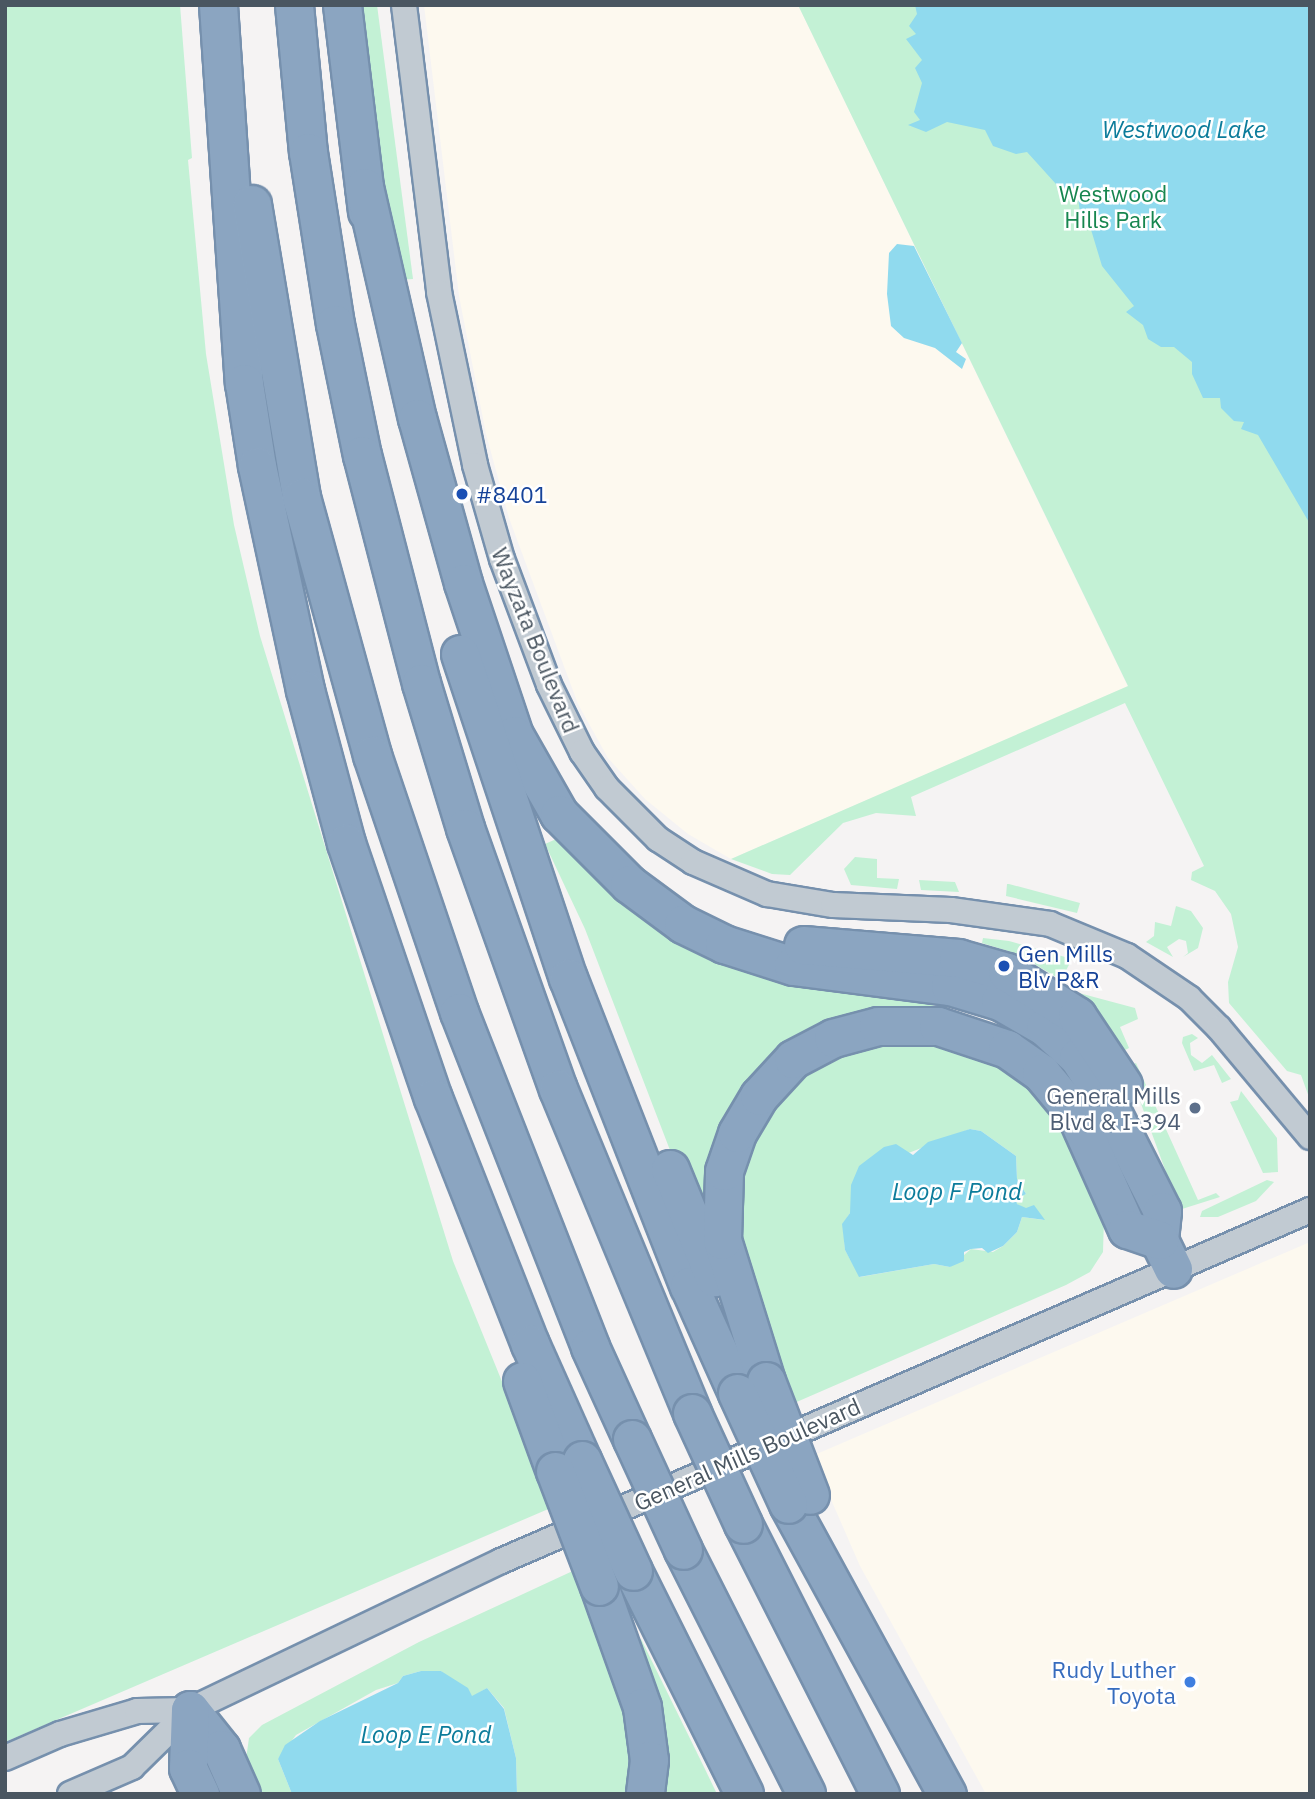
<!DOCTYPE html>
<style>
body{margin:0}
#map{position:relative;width:1315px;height:1799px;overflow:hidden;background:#f5f3f3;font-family:"IBM Plex Sans",sans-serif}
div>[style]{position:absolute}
.commercial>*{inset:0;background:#fdf9ef}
.green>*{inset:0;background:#c3f1d5}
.water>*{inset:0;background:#90daee}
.roads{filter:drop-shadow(2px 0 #7690ad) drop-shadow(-2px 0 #7690ad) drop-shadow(0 2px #7690ad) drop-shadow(0 -2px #7690ad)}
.minor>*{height:24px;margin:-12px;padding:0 12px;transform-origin:12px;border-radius:12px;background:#c1cad2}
.highway>*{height:37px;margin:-18.5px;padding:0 18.5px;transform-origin:18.5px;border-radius:18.5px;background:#8ba5c1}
.bridges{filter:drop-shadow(2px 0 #7690ad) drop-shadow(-2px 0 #7690ad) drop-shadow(0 2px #7690ad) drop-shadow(0 -2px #7690ad)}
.highway-bridge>*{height:37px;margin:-18.5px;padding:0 18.5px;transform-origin:18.5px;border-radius:18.5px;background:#8ba5c1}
.dots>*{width:19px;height:19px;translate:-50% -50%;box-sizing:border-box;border:4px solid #fff;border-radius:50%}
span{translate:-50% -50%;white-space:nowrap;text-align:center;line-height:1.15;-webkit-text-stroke:5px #fff;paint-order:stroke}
.park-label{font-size:23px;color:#17864f}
.transit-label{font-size:23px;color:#164399}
.left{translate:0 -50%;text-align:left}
.street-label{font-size:23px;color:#4a5661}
.service-label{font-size:23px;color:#4e5e75}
.right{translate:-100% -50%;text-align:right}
.shop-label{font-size:23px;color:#366cbe}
.water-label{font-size:24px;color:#0c7c9b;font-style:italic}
.frame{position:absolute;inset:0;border:7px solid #4a5661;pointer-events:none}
</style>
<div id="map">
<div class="commercial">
<i style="clip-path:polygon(424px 5px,798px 5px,1128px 687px,731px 859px,688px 834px,645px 799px,608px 758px,578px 704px,509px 518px,486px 434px,459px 296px)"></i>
<i style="clip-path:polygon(1310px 1242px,1310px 1794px,986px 1794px,860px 1566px,812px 1456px)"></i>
</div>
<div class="green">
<i style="clip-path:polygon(5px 5px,180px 5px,192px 158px,188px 160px,206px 354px,234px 525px,260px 636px,453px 1261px,553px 1507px,5px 1742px)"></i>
<i style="clip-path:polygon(354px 5px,377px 5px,413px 279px,397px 280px)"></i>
<i style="clip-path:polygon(798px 5px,1310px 5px,1310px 1100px,1301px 1075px,1287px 1071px,1229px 1003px,1228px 982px,1238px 947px,1231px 914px,1215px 891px,1191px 880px,1192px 872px,1204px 866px,1125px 703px,911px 797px,916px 816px,876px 813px,843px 823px,790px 875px,772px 874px,731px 859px,1128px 686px)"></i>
<i style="clip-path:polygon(563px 836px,631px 901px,935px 995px,933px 1009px,895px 1008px,810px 1034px,706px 1221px,678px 1171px,585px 929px,545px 844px)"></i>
<i style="clip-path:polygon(855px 857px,877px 859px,877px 878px,899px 879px,897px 889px,851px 885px,844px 869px)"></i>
<i style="clip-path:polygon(919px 880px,955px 882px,959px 892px,921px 890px)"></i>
<i style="clip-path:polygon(1007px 884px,1009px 884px,1080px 903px,1077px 913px,1006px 896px)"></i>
<i style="clip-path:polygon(1176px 906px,1191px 911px,1203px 928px,1198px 948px,1183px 957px,1188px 953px,1186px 941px,1179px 939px,1167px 947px,1173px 957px,1146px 942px,1154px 936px,1155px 922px,1171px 926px)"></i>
<i style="clip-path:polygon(983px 938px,1009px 941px,1072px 959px,1061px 980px,1018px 954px,982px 943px)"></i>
<i style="clip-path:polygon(1079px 993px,1135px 1008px,1138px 1019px,1120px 1027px,1129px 1048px,1123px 1051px,1077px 997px)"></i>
<i style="clip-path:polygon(1192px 1034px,1198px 1038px,1190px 1043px,1191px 1055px,1202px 1063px,1212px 1055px,1231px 1079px,1222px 1083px,1214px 1065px,1194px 1071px,1182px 1043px,1183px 1037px)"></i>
<i style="clip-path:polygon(evenodd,897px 1040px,966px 1047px,1018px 1075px,1056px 1115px,1104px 1218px,1103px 1252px,1090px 1272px,1066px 1285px,792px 1404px,731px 1240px,746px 1130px,814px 1062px,897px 1040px,970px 1129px,981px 1131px,1016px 1156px,1017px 1179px,1026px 1194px,1015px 1199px,1017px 1204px,1044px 1220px,1022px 1217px,1017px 1232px,1003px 1246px,993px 1252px,971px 1249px,950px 1267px,934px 1264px,860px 1277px,845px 1250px,843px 1224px,850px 1213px,906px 1154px,970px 1129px)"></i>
<i style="clip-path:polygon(1136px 1063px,1159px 1114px,1149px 1113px,1150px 1124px,1156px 1125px,1160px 1116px,1198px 1200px,1216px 1193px,1220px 1197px,1182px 1209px,1178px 1205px,1136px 1090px,1129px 1066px)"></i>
<i style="clip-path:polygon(1241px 1091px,1277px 1138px,1278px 1172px,1263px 1173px,1230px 1102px,1238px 1100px)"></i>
<i style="clip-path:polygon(1267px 1180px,1274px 1182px,1256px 1201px,1218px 1217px,1200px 1217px,1202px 1211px)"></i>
<i style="clip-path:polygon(577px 1569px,636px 1735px,634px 1794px,517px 1794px,516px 1758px,504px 1708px,487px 1688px,472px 1697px,441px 1671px,421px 1671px,403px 1676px,398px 1683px,376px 1690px,296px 1735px,278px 1759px,292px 1794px,259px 1794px,246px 1759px,249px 1738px,262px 1725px,419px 1642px)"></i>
<i style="clip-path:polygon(641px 1639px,703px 1765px,717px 1794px,656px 1794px,633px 1643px)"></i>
</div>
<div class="water">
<i style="clip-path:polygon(915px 5px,1310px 5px,1310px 524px,1258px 435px,1241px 429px,1244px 422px,1234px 421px,1221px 408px,1220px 398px,1203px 398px,1192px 374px,1192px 362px,1174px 347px,1161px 347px,1148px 339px,1143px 325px,1126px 312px,1134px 306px,1102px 266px,1089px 223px,1081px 219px,1078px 198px,1065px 194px,1027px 152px,1016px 154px,993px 146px,985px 130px,947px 122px,926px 132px,908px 125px,920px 120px,914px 112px,922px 83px,915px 68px,922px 60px,906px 39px,916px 34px,909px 26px,917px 14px)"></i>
<i style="clip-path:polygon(897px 244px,914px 246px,962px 343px,956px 352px,966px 359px,962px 369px,935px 348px,904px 338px,891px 326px,887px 294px,889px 253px)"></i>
<i style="clip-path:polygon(970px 1129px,981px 1131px,1016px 1156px,1017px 1179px,1026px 1194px,1016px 1199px,1017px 1204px,1026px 1208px,1034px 1205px,1045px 1220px,1022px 1217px,1017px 1232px,1003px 1246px,988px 1253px,982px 1248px,971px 1249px,964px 1252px,964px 1261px,950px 1267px,934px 1264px,859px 1277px,845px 1250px,842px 1224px,850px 1213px,851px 1185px,859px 1166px,884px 1147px,896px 1144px,913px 1155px,928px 1142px)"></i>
<i style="clip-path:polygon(421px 1671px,441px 1671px,468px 1688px,472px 1696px,487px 1688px,504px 1709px,516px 1758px,517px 1794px,292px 1794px,278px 1759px,285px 1745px,320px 1721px,398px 1683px,403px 1676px)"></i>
</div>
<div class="roads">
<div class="minor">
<i style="left:404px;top:5px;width:289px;rotate:83deg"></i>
<i style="left:439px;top:292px;width:177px;rotate:78.2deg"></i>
<i style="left:475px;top:465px;width:98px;rotate:74deg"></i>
<i style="left:502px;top:559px;width:134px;rotate:69.5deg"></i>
<i style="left:549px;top:685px;width:75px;rotate:63.8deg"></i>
<i style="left:582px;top:752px;width:44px;rotate:55.2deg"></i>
<i style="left:607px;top:788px;width:72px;rotate:45deg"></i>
<i style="left:658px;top:839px;width:42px;rotate:33.3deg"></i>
<i style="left:693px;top:862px;width:81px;rotate:23.4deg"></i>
<i style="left:767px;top:894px;width:67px;rotate:9.5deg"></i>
<i style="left:833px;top:905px;width:118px;rotate:2.4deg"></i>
<i style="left:951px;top:910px;width:100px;rotate:8deg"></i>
<i style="left:1050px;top:924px;width:83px;rotate:22.6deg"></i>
<i style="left:1127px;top:956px;width:75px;rotate:34.1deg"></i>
<i style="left:1189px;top:998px;width:42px;rotate:45deg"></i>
<i style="left:1219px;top:1028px;width:142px;rotate:50.1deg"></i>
<i style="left:5px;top:1758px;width:60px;rotate:-23.6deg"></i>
<i style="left:60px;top:1734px;width:80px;rotate:-16.6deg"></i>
<i style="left:137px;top:1711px;width:53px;rotate:-1.1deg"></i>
<i style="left:70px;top:1794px;width:68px;rotate:-23.5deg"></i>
<i style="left:132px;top:1767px;width:81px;rotate:-44.5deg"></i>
<i style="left:190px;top:1710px;width:345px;rotate:-25.6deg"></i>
<i style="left:501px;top:1561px;width:882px;rotate:-23.45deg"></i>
</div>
<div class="highway">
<i style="left:218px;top:5px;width:379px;rotate:86.1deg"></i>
<i style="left:244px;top:383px;width:84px;rotate:81.1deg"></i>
<i style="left:257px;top:466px;width:229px;rotate:77.9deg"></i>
<i style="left:305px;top:690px;width:158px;rotate:75deg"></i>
<i style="left:346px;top:843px;width:269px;rotate:71.2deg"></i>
<i style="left:433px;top:1098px;width:264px;rotate:68.5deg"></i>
<i style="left:530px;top:1344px;width:127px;rotate:65.9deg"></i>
<i style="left:294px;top:5px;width:148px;rotate:84.6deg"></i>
<i style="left:308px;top:152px;width:174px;rotate:81.1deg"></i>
<i style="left:335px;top:324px;width:134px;rotate:78.4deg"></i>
<i style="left:362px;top:455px;width:236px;rotate:75.5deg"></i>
<i style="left:421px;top:683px;width:152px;rotate:73.1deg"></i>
<i style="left:465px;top:828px;width:277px;rotate:70.4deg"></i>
<i style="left:558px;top:1089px;width:351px;rotate:67.5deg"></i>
<i style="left:342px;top:5px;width:208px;rotate:83.1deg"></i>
<i style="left:364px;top:187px;width:237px;rotate:77.1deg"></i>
<i style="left:417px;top:418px;width:171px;rotate:74.4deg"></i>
<i style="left:463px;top:583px;width:160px;rotate:71.5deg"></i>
<i style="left:514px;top:735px;width:91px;rotate:60.3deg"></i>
<i style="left:559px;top:814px;width:99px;rotate:45deg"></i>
<i style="left:629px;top:884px;width:67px;rotate:36.5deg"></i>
<i style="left:683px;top:924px;width:46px;rotate:26deg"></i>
<i style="left:724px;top:944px;width:72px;rotate:17.7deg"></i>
<i style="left:793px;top:966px;width:158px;rotate:7.3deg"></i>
<i style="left:950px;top:986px;width:52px;rotate:16.7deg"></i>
<i style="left:1000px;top:1001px;width:52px;rotate:30deg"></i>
<i style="left:1045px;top:1027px;width:45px;rotate:42.3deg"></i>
<i style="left:1078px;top:1057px;width:54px;rotate:57.2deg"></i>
<i style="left:1107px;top:1102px;width:122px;rotate:63.2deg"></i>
<i style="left:1162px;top:1211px;width:29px;rotate:96deg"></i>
<i style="left:1159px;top:1240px;width:32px;rotate:64deg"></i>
<i style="left:252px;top:204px;width:297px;rotate:80.5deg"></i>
<i style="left:301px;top:497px;width:268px;rotate:74.6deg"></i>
<i style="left:372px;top:755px;width:271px;rotate:71.3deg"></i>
<i style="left:459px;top:1012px;width:360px;rotate:68.6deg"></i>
<i style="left:590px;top:1347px;width:101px;rotate:65.5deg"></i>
<i style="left:460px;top:654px;width:342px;rotate:71.6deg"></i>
<i style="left:568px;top:978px;width:331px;rotate:68.6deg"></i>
<i style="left:689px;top:1286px;width:117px;rotate:65.8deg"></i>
<i style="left:803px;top:945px;width:156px;rotate:4.8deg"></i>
<i style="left:958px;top:958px;width:51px;rotate:15.9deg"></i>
<i style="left:1007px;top:972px;width:83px;rotate:32.2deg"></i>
<i style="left:1077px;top:1016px;width:83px;rotate:56.3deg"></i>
<i style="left:670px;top:1169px;width:117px;rotate:67.8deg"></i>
<i style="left:522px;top:1381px;width:96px;rotate:69.9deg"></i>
<i style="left:766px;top:1381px;width:148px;rotate:-107.3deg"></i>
<i style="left:722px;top:1240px;width:69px;rotate:-88.3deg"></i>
<i style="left:724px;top:1171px;width:40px;rotate:-71.1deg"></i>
<i style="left:737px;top:1133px;width:43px;rotate:-59.3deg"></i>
<i style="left:759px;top:1096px;width:50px;rotate:-47.4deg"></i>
<i style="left:793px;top:1059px;width:45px;rotate:-27.7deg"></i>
<i style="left:833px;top:1038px;width:47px;rotate:-14.9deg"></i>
<i style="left:878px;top:1026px;width:60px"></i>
<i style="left:938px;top:1026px;width:73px;rotate:18.4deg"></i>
<i style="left:1007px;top:1049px;width:42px;rotate:35.2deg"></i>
<i style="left:1041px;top:1073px;width:55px;rotate:50.2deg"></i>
<i style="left:1076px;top:1115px;width:125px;rotate:65.9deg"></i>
<i style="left:1127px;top:1229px;width:34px;rotate:19deg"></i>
<i style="left:788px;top:1504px;width:331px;rotate:61.3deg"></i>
<i style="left:743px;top:1524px;width:303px;rotate:63.1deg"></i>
<i style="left:683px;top:1550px;width:273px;rotate:63.2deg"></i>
<i style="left:633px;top:1571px;width:249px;rotate:63.5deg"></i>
<i style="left:599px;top:1586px;width:128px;rotate:70.4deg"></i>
<i style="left:642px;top:1707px;width:53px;rotate:82.5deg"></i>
<i style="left:649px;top:1760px;width:34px;rotate:97deg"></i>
<i style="left:190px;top:1710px;width:50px;rotate:51.5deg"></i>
<i style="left:221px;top:1749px;width:49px;rotate:66deg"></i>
<i style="left:190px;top:1710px;width:58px;rotate:92deg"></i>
<i style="left:188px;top:1768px;width:29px;rotate:65deg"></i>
</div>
</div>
<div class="bridges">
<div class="highway-bridge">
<i style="left:766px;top:1381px;width:122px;rotate:68.9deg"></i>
<i style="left:737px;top:1393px;width:122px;rotate:65.3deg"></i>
<i style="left:692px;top:1413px;width:122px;rotate:65.3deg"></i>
<i style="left:632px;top:1439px;width:122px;rotate:65.3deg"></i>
<i style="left:582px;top:1460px;width:122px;rotate:65.3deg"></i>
<i style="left:555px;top:1471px;width:123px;rotate:69.1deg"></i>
</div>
</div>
<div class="dots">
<i style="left:462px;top:494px;background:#1a4fb4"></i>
<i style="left:1004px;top:966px;background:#1a4fb4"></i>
<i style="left:1195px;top:1108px;background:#5c6f8a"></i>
<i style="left:1190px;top:1682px;background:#3f7fe0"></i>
</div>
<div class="park-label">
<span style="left:1113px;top:206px">Westwood<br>Hills Park</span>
</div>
<div class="transit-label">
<span class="left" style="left:476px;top:494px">#8401</span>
<span class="left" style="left:1018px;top:966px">Gen Mills<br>Blv P&amp;R</span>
</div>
<div class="street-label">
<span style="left:536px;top:640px;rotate:68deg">Wayzata Boulevard</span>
<span style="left:747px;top:1454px;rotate:-24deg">General Mills Boulevard</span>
</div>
<div class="service-label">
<span class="right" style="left:1181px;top:1108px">General Mills<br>Blvd &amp; I-394</span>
</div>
<div class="shop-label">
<span class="right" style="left:1176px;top:1682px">Rudy Luther<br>Toyota</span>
</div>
<div class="water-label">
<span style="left:1184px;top:130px">Westwood Lake</span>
<span style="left:957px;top:1192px">Loop F Pond</span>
<span style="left:426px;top:1735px">Loop E Pond</span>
</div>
<div class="frame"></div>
</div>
